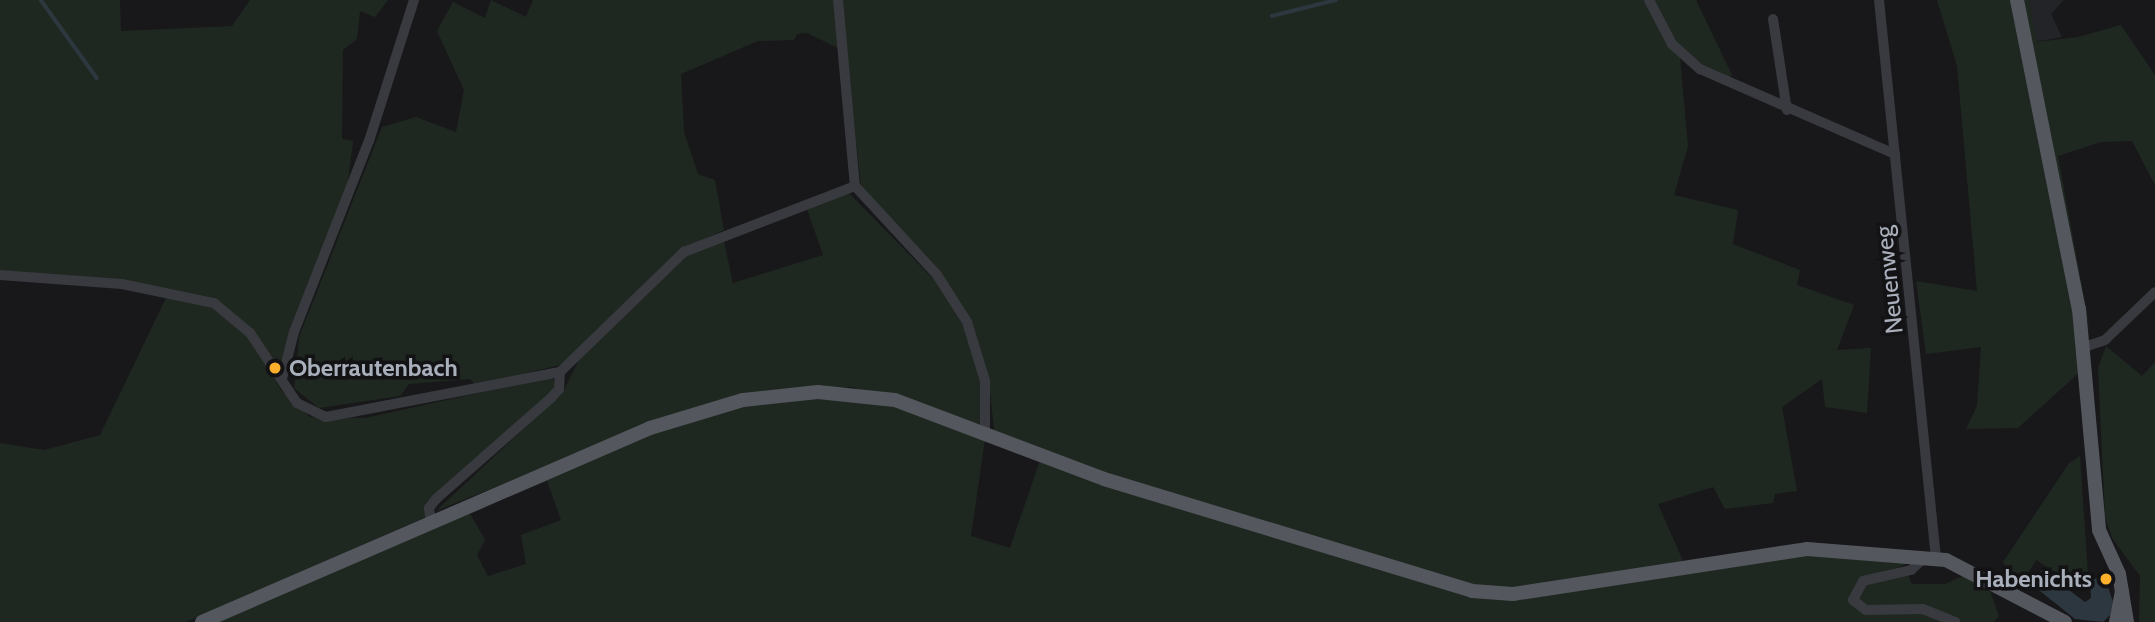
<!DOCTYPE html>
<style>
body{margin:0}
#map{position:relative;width:2155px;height:622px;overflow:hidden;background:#18181a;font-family:Cabin,sans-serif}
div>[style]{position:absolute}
.built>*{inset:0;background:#232427}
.green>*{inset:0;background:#1f2820}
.water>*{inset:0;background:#2c373f}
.stream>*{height:3.5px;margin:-1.75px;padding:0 1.75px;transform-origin:1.75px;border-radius:1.75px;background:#2c373f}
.minor>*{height:10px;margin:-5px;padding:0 5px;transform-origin:5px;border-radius:5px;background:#383a3f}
.major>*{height:14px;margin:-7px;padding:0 7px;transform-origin:7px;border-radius:7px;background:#54575e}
.dots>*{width:19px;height:19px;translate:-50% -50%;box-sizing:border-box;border:4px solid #131315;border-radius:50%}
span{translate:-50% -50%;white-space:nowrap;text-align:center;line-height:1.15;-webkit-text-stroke:7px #131315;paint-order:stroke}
.street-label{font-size:24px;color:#a9afbb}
.poi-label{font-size:24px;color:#a9afbb;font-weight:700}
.left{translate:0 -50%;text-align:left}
.right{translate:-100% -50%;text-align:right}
</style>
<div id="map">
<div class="built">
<i style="clip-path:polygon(2029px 0,2064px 0,2051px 14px,2062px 37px,2035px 42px)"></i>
</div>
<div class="green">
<i style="clip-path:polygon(0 0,120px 0,121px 31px,232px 26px,250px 0,388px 0,375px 17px,360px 11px,357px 39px,343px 50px,342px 139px,353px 141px,347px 189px,281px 366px,220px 303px,249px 335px,281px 390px,310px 417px,365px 418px,552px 377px,556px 386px,549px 395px,429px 500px,426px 517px,186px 622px,0 622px,0 443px,44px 450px,100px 435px,166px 298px,121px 287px,0 278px)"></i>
<i style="clip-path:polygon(491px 0,526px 17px,533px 0,835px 0,840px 49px,807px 33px,797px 34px,794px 40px,758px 41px,681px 74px,684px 132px,698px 174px,715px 180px,724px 230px,700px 241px,560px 365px,476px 385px,470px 379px,409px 384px,400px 396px,319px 408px,294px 388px,299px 337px,382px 127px,416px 117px,456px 132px,464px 90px,437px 31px,453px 2px,485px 18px)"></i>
<i style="clip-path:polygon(840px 0,1646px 0,1680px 57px,1688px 146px,1674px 195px,1738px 210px,1733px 244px,1800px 270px,1797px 285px,1854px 305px,1837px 350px,1871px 348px,1867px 413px,1825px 407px,1822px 379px,1782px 407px,1797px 491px,1775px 494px,1773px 503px,1725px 509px,1713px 487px,1658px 504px,1683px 561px,1638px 569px,1785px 554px,1914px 561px,1891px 570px,1908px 574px,1912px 584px,1945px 584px,1965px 575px,1990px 591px,1999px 616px,1994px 622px,198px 622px,468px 510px,485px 540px,477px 555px,488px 576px,526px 564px,521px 535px,561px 520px,547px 481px,499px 500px,609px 449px,731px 406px,817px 396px,902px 407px,985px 439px,971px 536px,1010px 548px,1040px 460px,994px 430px,989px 382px,969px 320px,861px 185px)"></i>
<i style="clip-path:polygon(1652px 0,1696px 0,1732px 75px,1726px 81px,1679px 48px)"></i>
<i style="clip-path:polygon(1937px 0,2012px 0,2073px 304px,2081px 371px,2018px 428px,1966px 429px,1977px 406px,1981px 347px,1926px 354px,1916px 281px,1977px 291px,1957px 66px)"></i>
<i style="clip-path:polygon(2021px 0,2029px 0,2036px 42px,2078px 37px,2121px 25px,2155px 75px,2155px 185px,2132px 141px,2101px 142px,2058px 156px,2091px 336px)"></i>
<i style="clip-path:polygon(848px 192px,946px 292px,970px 340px,981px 381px,982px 425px,852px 387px,754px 392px,683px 411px,436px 511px,563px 392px,581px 356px,686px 254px,723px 237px,733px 283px,823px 255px,806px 206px)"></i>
<i style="clip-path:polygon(2106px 346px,2142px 376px,2155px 362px,2155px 622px,2139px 622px,2140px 576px,2112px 538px,2105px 516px,2098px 368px)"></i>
<i style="clip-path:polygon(2080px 456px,2088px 575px,2082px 588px,2036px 560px,2027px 575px,2009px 573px,2003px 562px,2069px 463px)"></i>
</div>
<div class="water">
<i style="clip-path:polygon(2042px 570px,2085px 602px,2091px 598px,2090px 581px,2104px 575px,2113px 602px,2110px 615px,2103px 622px,2075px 619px,2035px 587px,2033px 579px)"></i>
</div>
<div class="stream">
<i style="left:41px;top:0;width:96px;rotate:54.3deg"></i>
<i style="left:1272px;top:16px;width:66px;rotate:-14deg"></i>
</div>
<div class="minor">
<i style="left:838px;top:0;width:187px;rotate:84.8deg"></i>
<i style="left:855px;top:186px;width:121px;rotate:47.3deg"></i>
<i style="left:937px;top:275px;width:56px;rotate:57.4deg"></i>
<i style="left:967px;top:322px;width:62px;rotate:73deg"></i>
<i style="left:985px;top:381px;width:53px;rotate:90deg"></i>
<i style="left:1649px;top:0;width:50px;rotate:62.4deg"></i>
<i style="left:1672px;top:44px;width:38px;rotate:42deg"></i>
<i style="left:1700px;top:69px;width:213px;rotate:23.6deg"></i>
<i style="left:1879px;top:0;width:561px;rotate:84.17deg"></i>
<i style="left:1773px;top:19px;width:92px;rotate:81.3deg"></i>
<i style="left:0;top:275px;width:122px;rotate:4.2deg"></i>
<i style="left:122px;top:284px;width:94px;rotate:11.7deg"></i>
<i style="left:214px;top:303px;width:47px;rotate:39.8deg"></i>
<i style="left:250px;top:333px;width:84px;rotate:56.1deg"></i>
<i style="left:297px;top:403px;width:32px;rotate:26deg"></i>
<i style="left:326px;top:417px;width:238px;rotate:-10.9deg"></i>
<i style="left:2084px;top:347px;width:22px;rotate:-18deg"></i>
<i style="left:2105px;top:340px;width:69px;rotate:-43.8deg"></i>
<i style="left:560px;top:372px;width:173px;rotate:-44.1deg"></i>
<i style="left:684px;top:252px;width:183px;rotate:-21.1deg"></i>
<i style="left:282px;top:379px;width:49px;rotate:-75.7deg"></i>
<i style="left:294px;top:332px;width:205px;rotate:-68.6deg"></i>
<i style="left:369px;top:141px;width:148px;rotate:-72.3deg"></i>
<i style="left:431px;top:521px;width:13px;rotate:-99deg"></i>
<i style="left:429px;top:508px;width:11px;rotate:-52deg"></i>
<i style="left:436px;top:499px;width:153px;rotate:-41.3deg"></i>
<i style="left:551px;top:398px;width:12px;rotate:-48deg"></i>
<i style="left:559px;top:389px;width:17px;rotate:-87deg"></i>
<i style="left:1925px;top:557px;width:19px;rotate:137deg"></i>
<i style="left:1911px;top:570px;width:49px;rotate:167.1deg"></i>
<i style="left:1863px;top:581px;width:21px;rotate:118deg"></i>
<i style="left:1853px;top:600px;width:16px;rotate:38deg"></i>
<i style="left:1866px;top:610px;width:57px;rotate:-1deg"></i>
<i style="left:1923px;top:609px;width:35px;rotate:22deg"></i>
</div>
<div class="major">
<i style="left:2017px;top:0;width:315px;rotate:78.7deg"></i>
<i style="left:2079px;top:309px;width:222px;rotate:84.8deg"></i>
<i style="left:2099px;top:530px;width:48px;rotate:65.6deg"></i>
<i style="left:2119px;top:574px;width:49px;rotate:80.5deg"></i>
<i style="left:202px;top:622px;width:488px;rotate:-23.4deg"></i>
<i style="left:650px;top:428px;width:97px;rotate:-16.8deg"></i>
<i style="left:743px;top:400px;width:75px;rotate:-6.1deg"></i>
<i style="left:818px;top:392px;width:77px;rotate:5.9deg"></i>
<i style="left:895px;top:400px;width:223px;rotate:20.7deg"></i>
<i style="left:1104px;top:479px;width:385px;rotate:16.9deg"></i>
<i style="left:1472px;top:591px;width:41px;rotate:4.2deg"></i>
<i style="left:1513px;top:594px;width:297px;rotate:-8.7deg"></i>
<i style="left:1807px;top:549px;width:139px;rotate:4.5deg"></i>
<i style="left:1946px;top:560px;width:134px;rotate:27.5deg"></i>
<i style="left:2116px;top:622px;width:31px;rotate:-79deg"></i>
</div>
<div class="dots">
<i style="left:275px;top:368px;background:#feb02c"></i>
<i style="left:2106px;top:579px;background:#feb02c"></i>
</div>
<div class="street-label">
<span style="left:1889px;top:280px;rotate:-96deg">Neuenweg</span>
</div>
<div class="poi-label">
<span class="left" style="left:289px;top:368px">Oberrautenbach</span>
<span class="right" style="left:2092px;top:579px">Habenichts</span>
</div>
</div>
